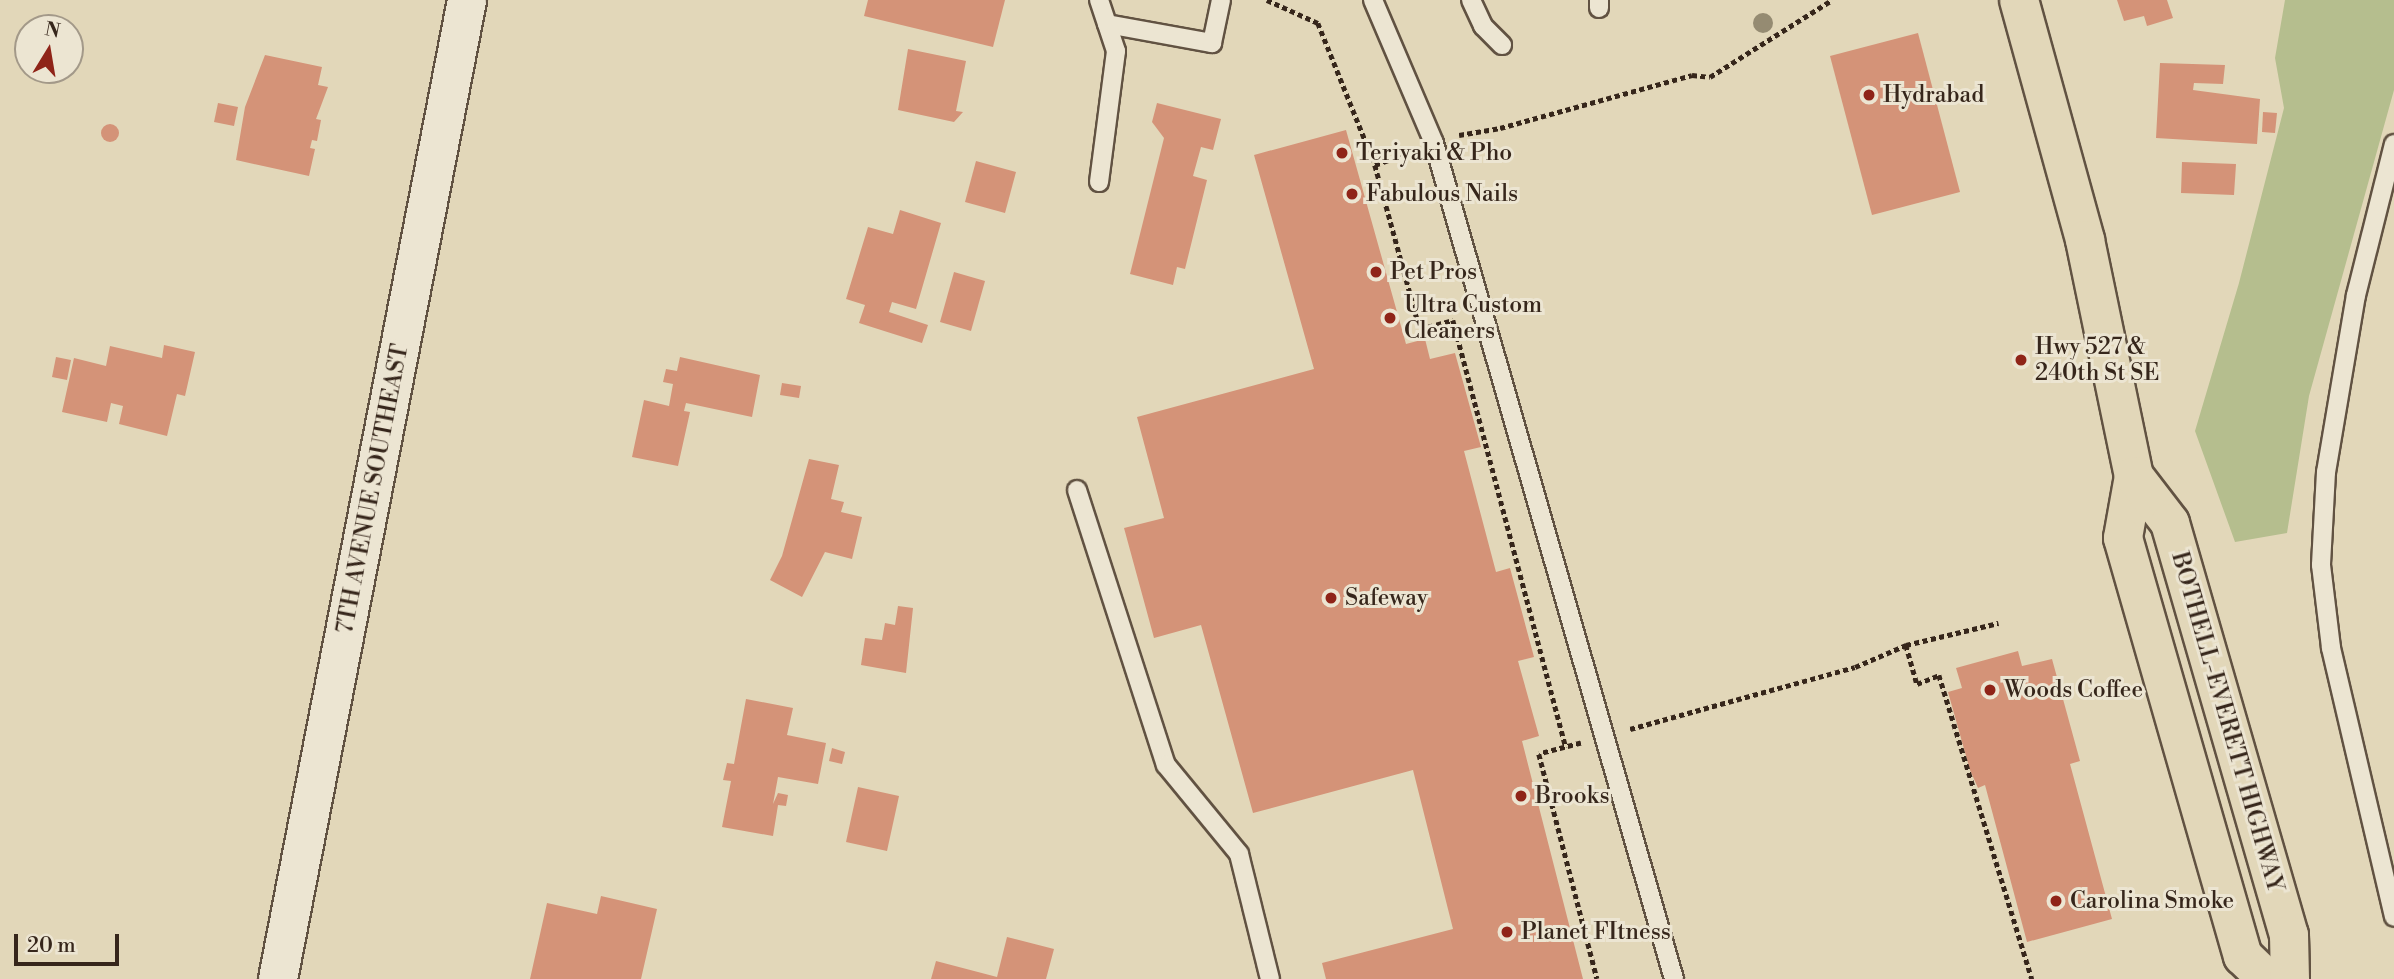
<!DOCTYPE html>
<style>
body{margin:0}
#map{position:relative;width:2394px;height:979px;overflow:hidden;background:#e2d7b9;font-family:"Libre Bodoni",serif}
div>[style]{position:absolute}
.green>*{inset:0;background:#b5be8e}
.building>*{inset:0;background:#d49378}
.round{border-radius:50%}
.path>*{height:4.5px;margin-top:-2.25px;transform-origin:0;background:repeating-linear-gradient(90deg,#36261b 0 5px,transparent 0 8.5px)}
.roads{filter:drop-shadow(2px 0 #615242) drop-shadow(-2px 0 #615242) drop-shadow(0 2px #615242) drop-shadow(0 -2px #615242)}
.service>*{height:18px;margin:-9px;padding:0 9px;transform-origin:9px;border-radius:9px;background:#ece5d2}
.tertiary>*{height:38px;margin:-19px;padding:0 19px;transform-origin:19px;border-radius:19px;background:#ece5d2}
.primary>*{height:38px;margin:-19px;padding:0 19px;transform-origin:19px;border-radius:19px;background:#e2d7b9}
.trees>*{width:20px;height:20px;margin:-10px;border-radius:50%;background:#958b72}
.dots>*{width:19px;height:19px;translate:-50% -50%;box-sizing:border-box;border:4px solid #ece5d2;border-radius:50%}
span{translate:-50% -50%;white-space:nowrap;text-align:center;line-height:1.15;-webkit-text-stroke:6px #ece5d2;paint-order:stroke}
.poi-label{font-size:23px;color:#36261b}
.left{translate:0 -50%;text-align:left}
.street-label{font-size:23px;color:#36261b}
.north{position:absolute;left:14px;top:14px;width:70px;height:70px;box-sizing:border-box;background:#ece5d2;border:2px solid #a39989;border-radius:50%;rotate:11deg;font-size:19px;font-weight:700;line-height:28px;text-align:center;color:#36261b}
.north::after{content:'';display:block;margin:auto;width:24px;height:32px;background:#8f2418;clip-path:polygon(50% 0,100% 100%,50% 72%,0 100%)}
.scale{position:absolute;left:14px;top:934px;width:105px;height:32px;box-sizing:border-box;border:4px solid #36261b;border-top:0;padding-left:9px;font-size:21px;line-height:24px;white-space:nowrap;color:#36261b;-webkit-text-stroke:5px #ece5d2;paint-order:stroke}
</style>
<div id="map">
<div class="green">
<i style="clip-path:polygon(2285px 0,2394px 0,2394px 90px,2309px 396px,2287px 533px,2235px 542px,2195px 431px,2239px 283px,2284px 108px,2275px 58px)"></i>
</div>
<div class="building">
<i style="clip-path:polygon(868px 0,1005px 0,993px 47px,864px 16px)"></i>
<i style="clip-path:polygon(2117px 0,2167px 0,2173px 18px,2147px 26px,2144px 16px,2124px 21px)"></i>
<i style="clip-path:polygon(1918px 33px,1960px 192px,1872px 215px,1830px 56px)"></i>
<i style="clip-path:polygon(908px 49px,966px 61px,956px 111px,963px 112px,954px 122px,898px 110px)"></i>
<i style="clip-path:polygon(265px 55px,322px 67px,318px 85px,328px 87px,316px 119px,321px 120px,317px 141px,312px 140px,310px 148px,315px 149px,309px 176px,236px 160px,245px 107px)"></i>
<i style="clip-path:polygon(2160px 63px,2225px 65px,2223px 84px,2194px 83px,2193px 90px,2260px 99px,2257px 144px,2156px 138px)"></i>
<i style="clip-path:polygon(218px 103px,238px 107px,234px 126px,214px 122px)"></i>
<i style="clip-path:polygon(1157px 103px,1221px 119px,1213px 150px,1201px 147px,1193px 176px,1207px 180px,1185px 269px,1177px 267px,1173px 285px,1130px 274px,1164px 138px,1152px 122px)"></i>
<i style="clip-path:polygon(2263px 112px,2277px 113px,2275px 133px,2262px 132px)"></i>
<i class="round" style="left:101px;top:124px;width:18px;height:18px"></i>
<i style="clip-path:polygon(1346px 130px,1406px 344px,1425px 339px,1430px 359px,1455px 353px,1481px 447px,1464px 451px,1496px 572px,1510px 568px,1534px 657px,1518px 661px,1539px 736px,1522px 741px,1583px 979px,1326px 979px,1322px 963px,1453px 929px,1413px 770px,1253px 813px,1201px 625px,1154px 638px,1124px 528px,1164px 518px,1137px 417px,1314px 369px,1254px 155px)"></i>
<i style="clip-path:polygon(976px 161px,1016px 172px,1005px 213px,965px 202px)"></i>
<i style="clip-path:polygon(2182px 162px,2236px 164px,2234px 195px,2181px 193px)"></i>
<i style="clip-path:polygon(900px 210px,941px 223px,916px 309px,892px 302px,889px 312px,928px 325px,922px 343px,859px 323px,865px 305px,846px 299px,868px 227px,893px 234px)"></i>
<i style="clip-path:polygon(954px 272px,985px 281px,971px 331px,940px 322px)"></i>
<i style="clip-path:polygon(164px 345px,195px 352px,185px 396px,177px 394px,167px 436px,119px 424px,123px 406px,111px 403px,107px 422px,62px 412px,74px 358px,106px 366px,110px 346px,162px 358px)"></i>
<i style="clip-path:polygon(56px 357px,71px 360px,67px 380px,52px 377px)"></i>
<i style="clip-path:polygon(680px 357px,760px 375px,752px 417px,686px 403px,684px 411px,690px 412px,678px 466px,632px 457px,644px 400px,669px 406px,673px 384px,663px 382px,666px 369px,677px 371px)"></i>
<i style="clip-path:polygon(782px 383px,801px 386px,799px 398px,780px 395px)"></i>
<i style="clip-path:polygon(809px 459px,839px 465px,831px 499px,844px 502px,841px 512px,862px 517px,852px 559px,825px 552px,802px 597px,770px 580px,782px 556px)"></i>
<i style="clip-path:polygon(898px 606px,913px 608px,906px 673px,861px 665px,865px 638px,882px 640px,885px 623px,895px 625px)"></i>
<i style="clip-path:polygon(2018px 651px,2022px 666px,2052px 659px,2080px 761px,2070px 764px,2112px 919px,2027px 942px,1985px 785px,1978px 788px,1970px 770px,1948px 692px,1962px 688px,1956px 668px)"></i>
<i style="clip-path:polygon(746px 699px,793px 708px,787px 735px,826px 743px,818px 784px,778px 777px,773px 804px,778px 793px,788px 795px,786px 806px,778px 805px,773px 836px,722px 827px,731px 781px,723px 780px,727px 763px,734px 764px)"></i>
<i style="clip-path:polygon(832px 748px,845px 752px,842px 764px,829px 761px)"></i>
<i style="clip-path:polygon(858px 787px,899px 796px,887px 851px,846px 842px)"></i>
<i style="clip-path:polygon(601px 896px,657px 909px,641px 979px,530px 979px,547px 903px,597px 914px)"></i>
<i style="clip-path:polygon(1007px 937px,1054px 949px,1046px 979px,931px 979px,936px 961px,997px 977px)"></i>
</div>
<div class="path">
<i style="left:1267px;top:0;width:56px;rotate:24.3deg"></i>
<i style="left:1318px;top:23px;width:153px;rotate:68.1deg"></i>
<i style="left:1375px;top:165px;width:170px;rotate:74.7deg"></i>
<i style="left:1420px;top:329px;width:34px;rotate:-15deg"></i>
<i style="left:1453px;top:320px;width:442px;rotate:75.2deg"></i>
<i style="left:1459px;top:135px;width:42px;rotate:-9.7deg"></i>
<i style="left:1500px;top:128px;width:199px;rotate:-15.4deg"></i>
<i style="left:1692px;top:75px;width:18px;rotate:6deg"></i>
<i style="left:1710px;top:77px;width:144px;rotate:-32.3deg"></i>
<i style="left:1375px;top:165px;width:38px;rotate:-20deg"></i>
<i style="left:1906px;top:645px;width:41px;rotate:74.2deg"></i>
<i style="left:1917px;top:684px;width:24px;rotate:-22deg"></i>
<i style="left:1939px;top:675px;width:318px;rotate:73deg"></i>
<i style="left:1630px;top:729px;width:233px;rotate:-15.4deg"></i>
<i style="left:1855px;top:667px;width:56px;rotate:-23.3deg"></i>
<i style="left:1906px;top:645px;width:95px;rotate:-13.4deg"></i>
<i style="left:1581px;top:743px;width:43px;rotate:165.3deg"></i>
<i style="left:1539px;top:754px;width:232px;rotate:75.5deg"></i>
</div>
<div class="roads">
<div class="service">
<i style="left:1373px;top:0;width:155px;rotate:66.9deg"></i>
<i style="left:1434px;top:143px;width:870px;rotate:73.98deg"></i>
<i style="left:1471px;top:0;width:29px;rotate:65deg"></i>
<i style="left:1483px;top:26px;width:27px;rotate:45deg"></i>
<i style="left:1599px;top:8px;width:8px;rotate:-90deg"></i>
<i style="left:1107px;top:24px;width:107px;rotate:10.3deg"></i>
<i style="left:1212px;top:43px;width:44px;rotate:-78.2deg"></i>
<i style="left:2394px;top:144px;width:156px;rotate:104.1deg"></i>
<i style="left:2356px;top:295px;width:180px;rotate:99.6deg"></i>
<i style="left:2326px;top:472px;width:93px;rotate:93.1deg"></i>
<i style="left:2321px;top:565px;width:84px;rotate:83.1deg"></i>
<i style="left:2331px;top:648px;width:276px;rotate:76.8deg"></i>
<i style="left:1099px;top:182px;width:132px;rotate:-82.6deg"></i>
<i style="left:1116px;top:51px;width:54px;rotate:-108.4deg"></i>
<i style="left:1077px;top:490px;width:289px;rotate:72.1deg"></i>
<i style="left:1166px;top:765px;width:115px;rotate:50.6deg"></i>
<i style="left:1239px;top:854px;width:129px;rotate:76.1deg"></i>
</div>
<div class="tertiary">
<i style="left:278px;top:979px;width:997px;rotate:-79.07deg"></i>
</div>
<div class="primary">
<i style="left:2019px;top:0;width:249px;rotate:74.6deg"></i>
<i style="left:2085px;top:240px;width:241px;rotate:78.3deg"></i>
<i style="left:2134px;top:476px;width:63px;rotate:100.1deg"></i>
<i style="left:2123px;top:538px;width:435px;rotate:74deg"></i>
<i style="left:2243px;top:956px;width:33px;rotate:44deg"></i>
<i style="left:2134px;top:476px;width:59px;rotate:52.5deg"></i>
<i style="left:2170px;top:523px;width:429px;rotate:73.9deg"></i>
<i style="left:2289px;top:935px;width:44px;rotate:88.7deg"></i>
</div>
</div>
<div class="trees">
<i style="left:1763px;top:23px"></i>
</div>
<div class="dots">
<i style="left:1869px;top:95px;background:#8f2418"></i>
<i style="left:1342px;top:153px;background:#8f2418"></i>
<i style="left:1352px;top:194px;background:#8f2418"></i>
<i style="left:1376px;top:272px;background:#8f2418"></i>
<i style="left:1390px;top:318px;background:#8f2418"></i>
<i style="left:2021px;top:360px;background:#8f2418"></i>
<i style="left:1331px;top:598px;background:#8f2418"></i>
<i style="left:1990px;top:690px;background:#8f2418"></i>
<i style="left:1521px;top:796px;background:#8f2418"></i>
<i style="left:2056px;top:901px;background:#8f2418"></i>
<i style="left:1507px;top:932px;background:#8f2418"></i>
</div>
<div class="poi-label">
<span class="left" style="left:1883px;top:95px">Hydrabad</span>
<span class="left" style="left:1356px;top:153px">Teriyaki &amp; Pho</span>
<span class="left" style="left:1366px;top:194px">Fabulous Nails</span>
<span class="left" style="left:1390px;top:272px">Pet Pros</span>
<span class="left" style="left:1404px;top:318px">Ultra Custom<br>Cleaners</span>
<span class="left" style="left:2035px;top:360px">Hwy 527 &amp;<br>240th St SE</span>
<span class="left" style="left:1345px;top:598px">Safeway</span>
<span class="left" style="left:2004px;top:690px">Woods Coffee</span>
<span class="left" style="left:1535px;top:796px">Brooks</span>
<span class="left" style="left:2070px;top:901px">Carolina Smoke</span>
<span class="left" style="left:1521px;top:932px">Planet FItness</span>
</div>
<div class="street-label">
<span style="left:373px;top:489px;rotate:-79deg">7TH AVENUE SOUTHEAST</span>
<span style="left:2227px;top:722px;rotate:74deg">BOTHELL-EVERETT HIGHWAY</span>
</div>
<div class="north">N</div>
<div class="scale">20 m</div>
</div>
